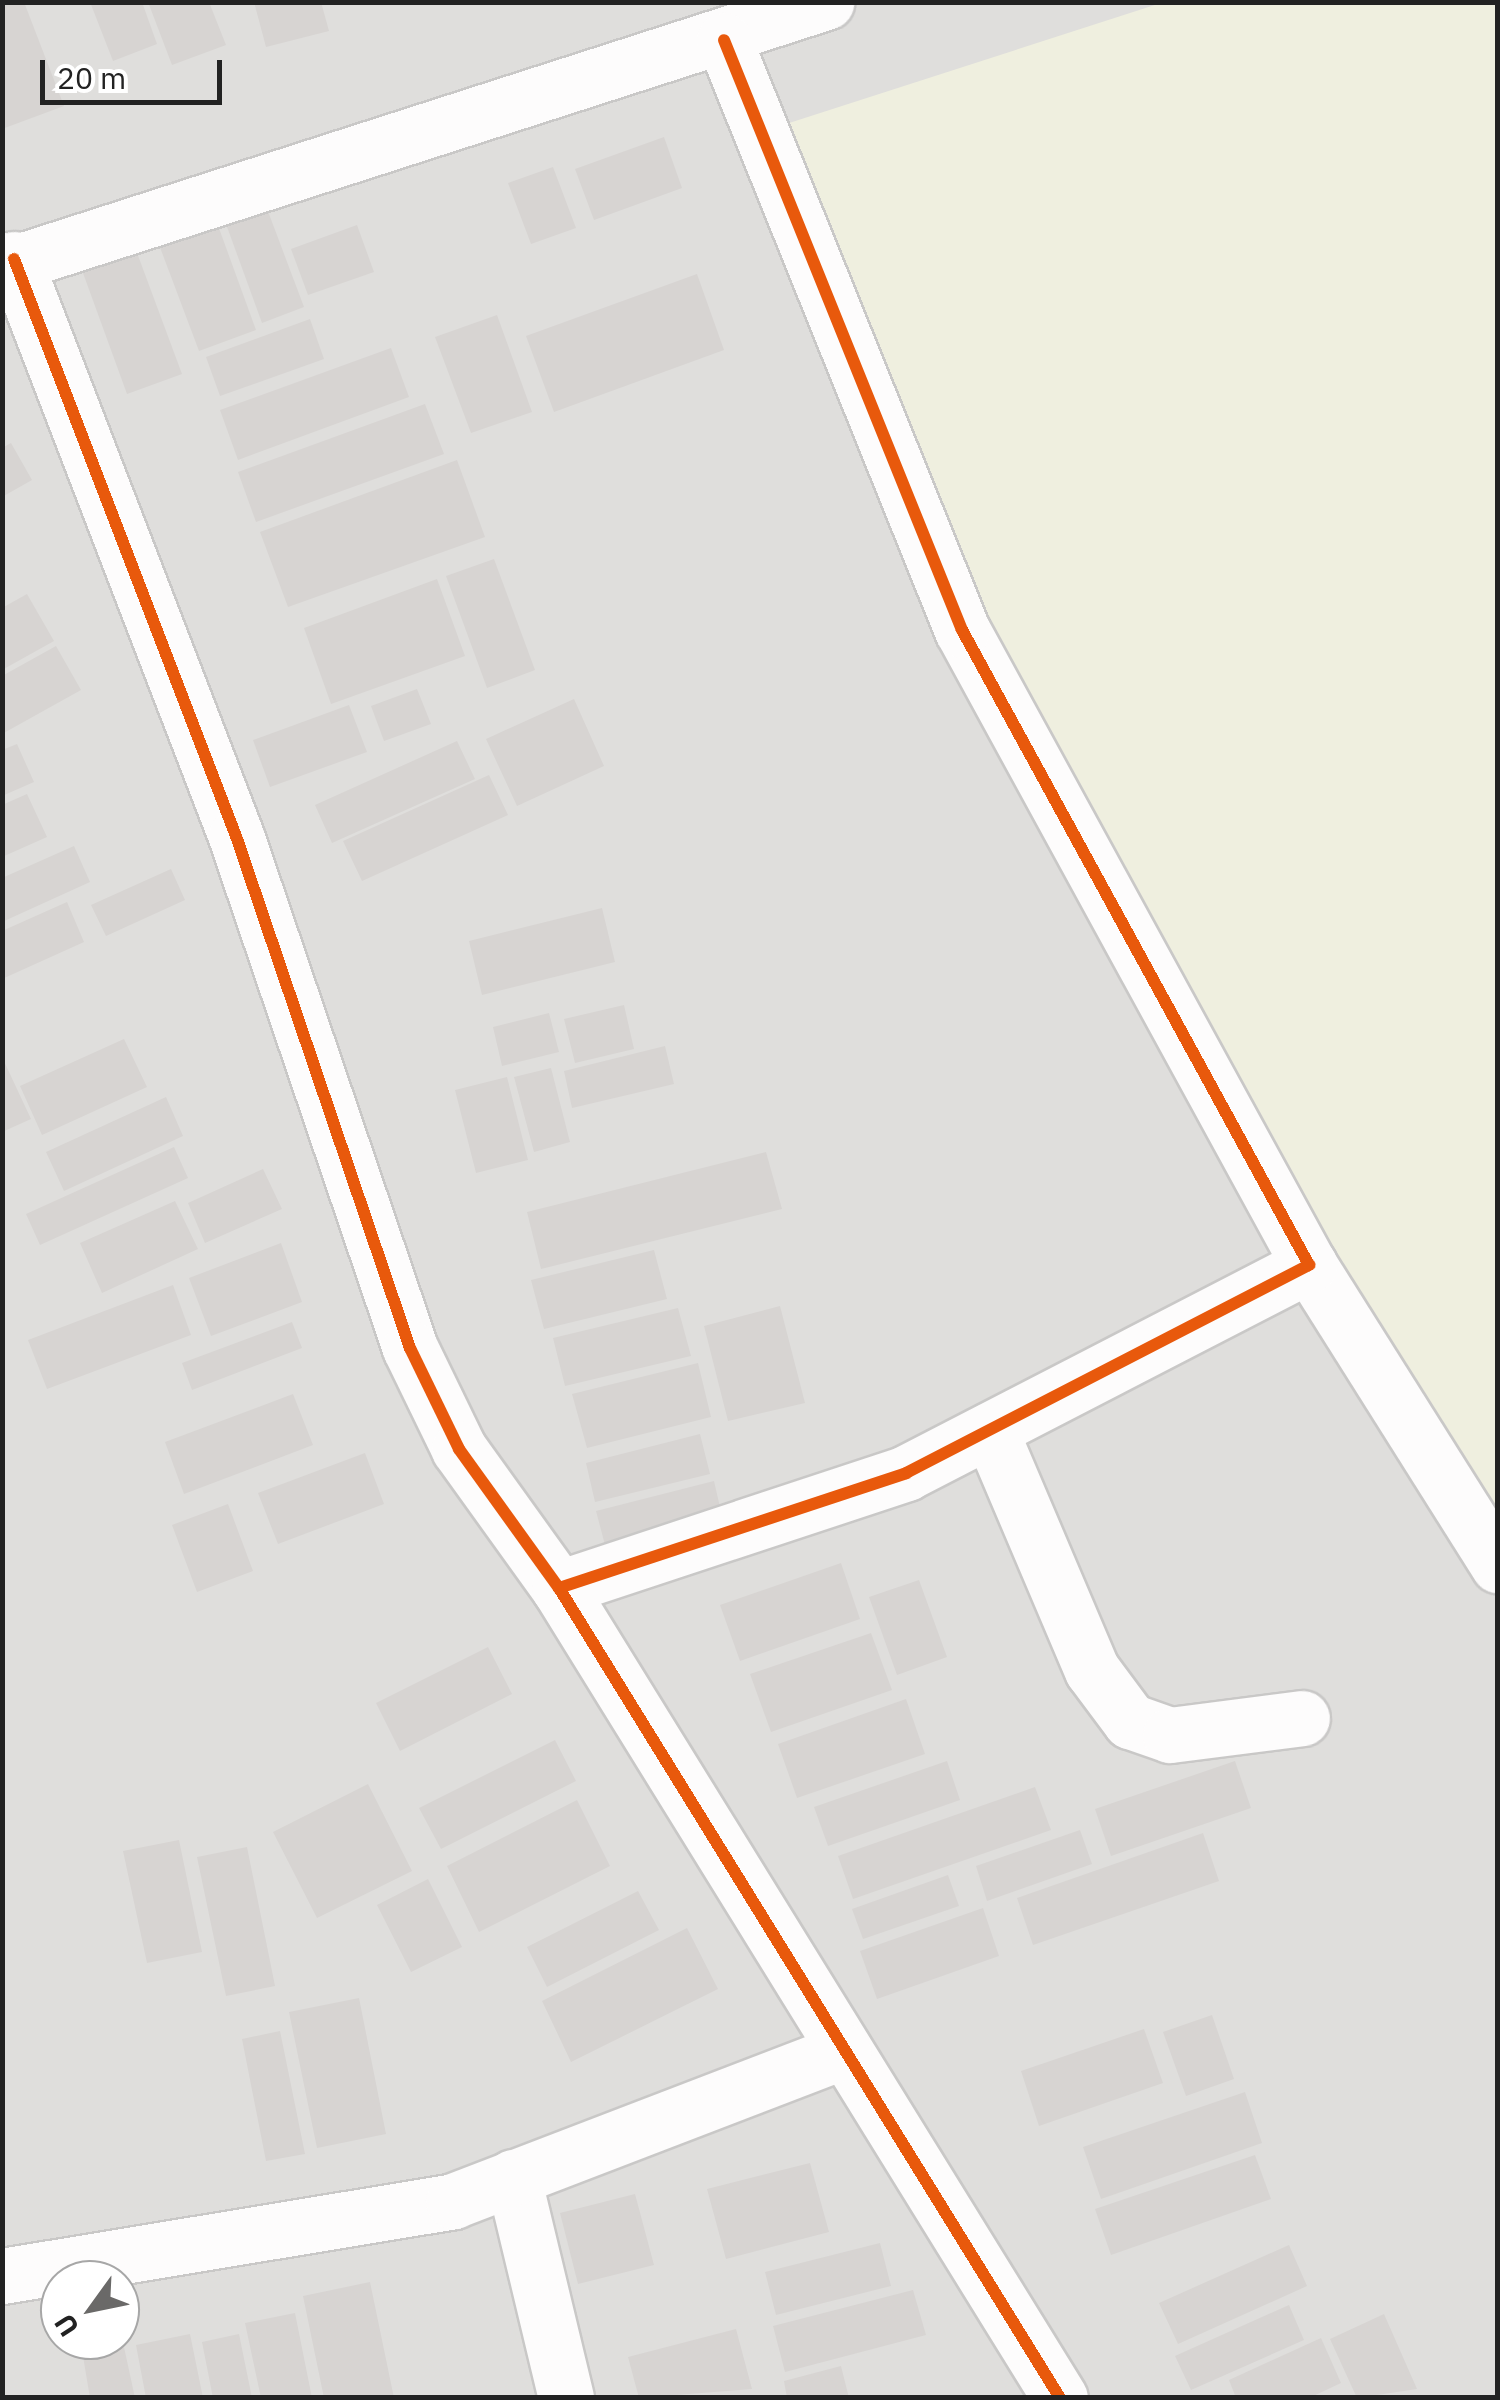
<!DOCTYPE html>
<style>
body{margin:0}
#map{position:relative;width:1500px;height:2400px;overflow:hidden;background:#f0eeeb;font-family:"IBM Plex Sans",sans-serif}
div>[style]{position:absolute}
.residential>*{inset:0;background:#dfdedc}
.farmland>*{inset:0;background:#efefdf}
.building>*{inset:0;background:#d7d4d2}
.roads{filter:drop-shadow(2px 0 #c9c8c7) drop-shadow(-2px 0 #c9c8c7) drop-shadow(0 2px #c9c8c7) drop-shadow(0 -2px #c9c8c7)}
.street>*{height:55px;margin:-27.5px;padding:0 27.5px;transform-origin:27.5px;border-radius:27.5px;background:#fdfcfc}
.cycleway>*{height:12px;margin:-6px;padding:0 6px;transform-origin:6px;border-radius:6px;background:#e8590c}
span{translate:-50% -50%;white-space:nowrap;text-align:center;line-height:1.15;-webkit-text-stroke:8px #fff;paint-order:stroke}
.frame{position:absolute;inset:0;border:5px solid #222;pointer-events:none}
.north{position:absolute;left:40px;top:2260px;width:100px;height:100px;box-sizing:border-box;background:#fff;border:2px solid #a7a7a7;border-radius:50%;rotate:237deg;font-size:28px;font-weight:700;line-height:40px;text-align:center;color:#222}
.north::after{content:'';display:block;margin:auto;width:35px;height:45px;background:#6a6968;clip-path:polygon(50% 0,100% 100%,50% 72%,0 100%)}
.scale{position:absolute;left:40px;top:60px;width:182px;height:45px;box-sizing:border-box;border:5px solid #222;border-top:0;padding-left:12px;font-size:30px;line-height:35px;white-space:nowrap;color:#222;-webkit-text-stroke:8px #fff;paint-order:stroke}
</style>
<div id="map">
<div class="residential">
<i style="clip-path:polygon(evenodd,3px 3px,1497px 3px,1497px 2397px,3px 2398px,3px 3px,60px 2280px,120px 2280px,120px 2340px,60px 2340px,60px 2280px)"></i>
</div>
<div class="farmland">
<i style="clip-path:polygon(1161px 3px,1497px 3px,1497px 1557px,1051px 829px,755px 134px)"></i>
</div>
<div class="building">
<i style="clip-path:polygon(2px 2px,24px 2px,64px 106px,2px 129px)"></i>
<i style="clip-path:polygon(90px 2px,142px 2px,157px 44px,113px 61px)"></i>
<i style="clip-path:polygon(148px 2px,209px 2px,226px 45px,172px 65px)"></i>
<i style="clip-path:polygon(254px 2px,321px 2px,329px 31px,266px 47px)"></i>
<i style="clip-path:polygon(664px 137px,682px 188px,594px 220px,575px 169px)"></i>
<i style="clip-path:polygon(553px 167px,576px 228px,531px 244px,508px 183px)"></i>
<i style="clip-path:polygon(263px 198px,304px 307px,262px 323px,222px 213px)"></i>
<i style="clip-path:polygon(216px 220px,256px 330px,199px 351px,158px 242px)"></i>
<i style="clip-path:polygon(357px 225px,374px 272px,308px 295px,291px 249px)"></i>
<i style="clip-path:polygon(133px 242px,182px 374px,127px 394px,79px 262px)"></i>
<i style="clip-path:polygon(697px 274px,724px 350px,554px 412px,526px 336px)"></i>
<i style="clip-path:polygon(497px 315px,532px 412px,471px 433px,435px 337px)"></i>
<i style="clip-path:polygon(310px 319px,324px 359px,220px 396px,206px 357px)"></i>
<i style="clip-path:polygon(391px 348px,409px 397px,238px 460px,220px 410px)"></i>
<i style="clip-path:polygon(425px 404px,444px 454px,256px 522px,238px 472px)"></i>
<i style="clip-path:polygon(11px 443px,32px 480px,2px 497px,2px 448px)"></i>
<i style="clip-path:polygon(457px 460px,485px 537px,288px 607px,260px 532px)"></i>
<i style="clip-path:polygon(494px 559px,535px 670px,487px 688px,446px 576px)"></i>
<i style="clip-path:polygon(437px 579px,465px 656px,331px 704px,304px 628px)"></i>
<i style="clip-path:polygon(27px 594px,54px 641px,2px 670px,2px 608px)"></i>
<i style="clip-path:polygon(56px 646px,81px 690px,2px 734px,2px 676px)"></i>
<i style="clip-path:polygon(417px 689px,431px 724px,384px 741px,371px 706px)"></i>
<i style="clip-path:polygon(574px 699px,604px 766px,517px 806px,486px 739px)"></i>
<i style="clip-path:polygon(349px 705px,367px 752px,270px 787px,253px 740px)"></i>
<i style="clip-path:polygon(457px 741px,475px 779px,332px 843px,315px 805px)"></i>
<i style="clip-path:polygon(17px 744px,34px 782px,2px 796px,2px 750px)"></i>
<i style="clip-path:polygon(489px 775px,508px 815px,362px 881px,343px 841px)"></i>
<i style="clip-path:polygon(27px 794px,47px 837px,2px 857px,2px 805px)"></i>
<i style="clip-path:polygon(74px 846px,90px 882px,2px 922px,2px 878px)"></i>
<i style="clip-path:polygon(171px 869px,185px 900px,106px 936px,91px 905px)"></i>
<i style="clip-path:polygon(67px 902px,84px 942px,2px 979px,2px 931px)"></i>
<i style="clip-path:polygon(602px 908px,615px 962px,482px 995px,469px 941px)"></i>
<i style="clip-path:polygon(624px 1005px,634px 1049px,575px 1063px,564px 1019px)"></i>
<i style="clip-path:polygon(549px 1013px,559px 1052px,502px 1066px,493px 1027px)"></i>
<i style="clip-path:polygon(124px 1039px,147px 1087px,42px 1135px,20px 1086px)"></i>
<i style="clip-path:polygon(665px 1046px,674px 1084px,572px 1108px,564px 1071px)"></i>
<i style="clip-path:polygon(2px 1057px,31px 1119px,2px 1132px)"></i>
<i style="clip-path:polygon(551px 1068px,570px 1142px,534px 1152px,514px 1077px)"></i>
<i style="clip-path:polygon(507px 1077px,528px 1160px,476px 1173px,455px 1090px)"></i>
<i style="clip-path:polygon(166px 1097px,183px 1136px,64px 1191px,46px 1152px)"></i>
<i style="clip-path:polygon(174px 1147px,188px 1178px,40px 1245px,26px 1214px)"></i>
<i style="clip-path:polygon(766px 1152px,782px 1209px,541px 1269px,527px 1212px)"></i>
<i style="clip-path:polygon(263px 1169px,282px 1209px,205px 1243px,188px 1203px)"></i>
<i style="clip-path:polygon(175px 1201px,198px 1249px,102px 1293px,80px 1243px)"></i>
<i style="clip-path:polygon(281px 1243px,302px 1302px,211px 1336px,189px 1278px)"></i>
<i style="clip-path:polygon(654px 1250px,667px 1299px,544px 1329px,531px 1280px)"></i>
<i style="clip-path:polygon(173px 1285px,191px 1335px,47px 1389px,28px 1340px)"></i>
<i style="clip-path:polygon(780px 1306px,805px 1403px,728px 1421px,704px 1326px)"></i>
<i style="clip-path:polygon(678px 1308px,691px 1356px,565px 1386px,553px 1338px)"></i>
<i style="clip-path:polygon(292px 1322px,302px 1348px,192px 1390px,182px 1363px)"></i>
<i style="clip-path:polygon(698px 1363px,711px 1417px,587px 1448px,572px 1394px)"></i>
<i style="clip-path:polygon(293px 1394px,313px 1445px,184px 1494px,165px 1442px)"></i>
<i style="clip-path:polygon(700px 1434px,710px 1474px,595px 1502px,586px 1463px)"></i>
<i style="clip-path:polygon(365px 1453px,384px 1504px,278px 1544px,258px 1493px)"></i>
<i style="clip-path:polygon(714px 1481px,722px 1516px,605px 1545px,596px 1511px)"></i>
<i style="clip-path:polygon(228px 1504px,253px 1571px,197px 1592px,172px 1525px)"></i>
<i style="clip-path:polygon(841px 1563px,860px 1619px,740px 1661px,720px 1605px)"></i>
<i style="clip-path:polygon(919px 1580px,947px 1657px,897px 1675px,869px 1597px)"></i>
<i style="clip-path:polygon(871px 1633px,892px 1690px,771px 1732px,750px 1674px)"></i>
<i style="clip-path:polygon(488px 1647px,512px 1694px,400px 1751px,376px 1703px)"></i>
<i style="clip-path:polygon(906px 1699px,925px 1754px,797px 1798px,778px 1744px)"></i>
<i style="clip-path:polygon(555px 1740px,576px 1781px,441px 1849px,419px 1808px)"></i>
<i style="clip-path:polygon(947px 1761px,960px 1800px,828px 1846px,814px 1807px)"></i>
<i style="clip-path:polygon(1235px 1761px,1251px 1808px,1111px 1856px,1095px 1809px)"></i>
<i style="clip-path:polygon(368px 1784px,412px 1871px,317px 1918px,273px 1832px)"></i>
<i style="clip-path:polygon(1035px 1787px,1051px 1830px,853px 1899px,838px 1856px)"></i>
<i style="clip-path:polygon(577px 1800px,610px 1866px,479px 1932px,447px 1866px)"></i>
<i style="clip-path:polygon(1080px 1830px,1092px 1864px,987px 1901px,976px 1866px)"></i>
<i style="clip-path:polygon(1203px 1833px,1219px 1881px,1033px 1945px,1017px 1898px)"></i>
<i style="clip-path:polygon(179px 1840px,202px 1952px,147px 1963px,123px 1851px)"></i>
<i style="clip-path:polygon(247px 1847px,275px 1986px,226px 1996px,197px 1857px)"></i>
<i style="clip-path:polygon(948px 1875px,959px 1906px,863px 1939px,852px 1909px)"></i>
<i style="clip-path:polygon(428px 1879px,462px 1947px,411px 1972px,377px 1905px)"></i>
<i style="clip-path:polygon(638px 1891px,659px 1930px,547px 1987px,527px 1947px)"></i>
<i style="clip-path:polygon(983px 1908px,999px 1956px,877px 1999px,860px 1951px)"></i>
<i style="clip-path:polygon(687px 1928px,718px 1989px,571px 2062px,542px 2001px)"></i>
<i style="clip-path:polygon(359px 1998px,386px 2134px,317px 2148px,289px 2012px)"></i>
<i style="clip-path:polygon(1212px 2015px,1234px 2079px,1186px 2096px,1163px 2032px)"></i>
<i style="clip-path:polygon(1144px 2029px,1163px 2083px,1039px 2126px,1021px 2071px)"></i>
<i style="clip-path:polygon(280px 2031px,305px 2154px,266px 2161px,242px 2039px)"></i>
<i style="clip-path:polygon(1245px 2092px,1262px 2143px,1101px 2199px,1083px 2147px)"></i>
<i style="clip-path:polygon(1255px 2155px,1271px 2199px,1111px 2255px,1095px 2209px)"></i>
<i style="clip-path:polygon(810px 2163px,829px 2232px,726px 2259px,707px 2189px)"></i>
<i style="clip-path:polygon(635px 2194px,654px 2265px,578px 2284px,560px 2213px)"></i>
<i style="clip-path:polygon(880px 2243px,891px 2286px,776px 2315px,765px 2272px)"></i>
<i style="clip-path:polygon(1289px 2245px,1307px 2286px,1178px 2344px,1159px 2303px)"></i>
<i style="clip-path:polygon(370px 2282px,394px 2398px,324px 2398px,303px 2296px)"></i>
<i style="clip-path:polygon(913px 2290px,926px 2335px,785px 2372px,773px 2326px)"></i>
<i style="clip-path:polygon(1289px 2305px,1304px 2340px,1191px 2390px,1175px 2356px)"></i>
<i style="clip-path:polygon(295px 2313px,312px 2398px,261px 2398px,245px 2323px)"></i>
<i style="clip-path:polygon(1384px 2314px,1417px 2389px,1357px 2398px,1330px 2339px)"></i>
<i style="clip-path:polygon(736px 2329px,752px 2389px,639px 2398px,628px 2357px)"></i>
<i style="clip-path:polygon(190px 2334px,203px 2398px,146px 2398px,136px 2345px)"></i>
<i style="clip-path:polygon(239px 2334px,252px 2398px,213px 2398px,202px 2342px)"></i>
<i style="clip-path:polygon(1321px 2338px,1341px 2383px,1309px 2398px,1236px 2398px,1229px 2380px)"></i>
<i style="clip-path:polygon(124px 2347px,135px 2398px,90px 2398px,83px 2356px)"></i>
<i style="clip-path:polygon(841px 2366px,849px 2398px,787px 2398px,784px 2381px)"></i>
</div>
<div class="roads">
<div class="street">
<i style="left:14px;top:259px;width:618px;rotate:68.96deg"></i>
<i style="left:236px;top:836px;width:541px;rotate:71.23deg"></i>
<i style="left:410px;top:1348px;width:112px;rotate:64.1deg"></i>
<i style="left:459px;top:1449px;width:171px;rotate:54.3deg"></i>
<i style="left:559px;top:1588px;width:952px;rotate:58.26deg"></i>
<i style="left:2px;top:267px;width:866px;rotate:-17.83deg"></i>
<i style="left:1309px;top:1265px;width:355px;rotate:57.8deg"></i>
<i style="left:990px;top:1430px;width:261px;rotate:67deg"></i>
<i style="left:1092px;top:1670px;width:64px;rotate:53.3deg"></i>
<i style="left:1130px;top:1721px;width:42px;rotate:19.3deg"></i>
<i style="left:1170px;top:1735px;width:133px;rotate:-7.3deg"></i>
<i style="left:559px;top:1588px;width:366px;rotate:-18.3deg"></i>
<i style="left:906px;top:1473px;width:454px;rotate:-27.3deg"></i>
<i style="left:1309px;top:1265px;width:724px;rotate:-118.65deg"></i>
<i style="left:962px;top:630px;width:636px;rotate:-111.97deg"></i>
<i style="left:513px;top:2177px;width:227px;rotate:76.5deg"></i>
<i style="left:2px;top:2276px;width:457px;rotate:-9.4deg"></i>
<i style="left:453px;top:2201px;width:418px;rotate:-21deg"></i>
</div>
</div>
<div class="cycleway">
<i style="left:14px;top:259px;width:618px;rotate:68.96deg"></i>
<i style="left:236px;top:836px;width:541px;rotate:71.23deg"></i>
<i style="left:410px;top:1348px;width:112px;rotate:64.1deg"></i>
<i style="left:459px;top:1449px;width:171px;rotate:54.3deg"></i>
<i style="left:559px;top:1588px;width:952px;rotate:58.26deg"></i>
<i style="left:559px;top:1588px;width:366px;rotate:-18.3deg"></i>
<i style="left:906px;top:1473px;width:454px;rotate:-27.3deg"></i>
<i style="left:1309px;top:1265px;width:724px;rotate:-118.65deg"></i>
<i style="left:962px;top:630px;width:636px;rotate:-111.97deg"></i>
</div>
<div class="frame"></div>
<div class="north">U</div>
<div class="scale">20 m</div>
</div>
